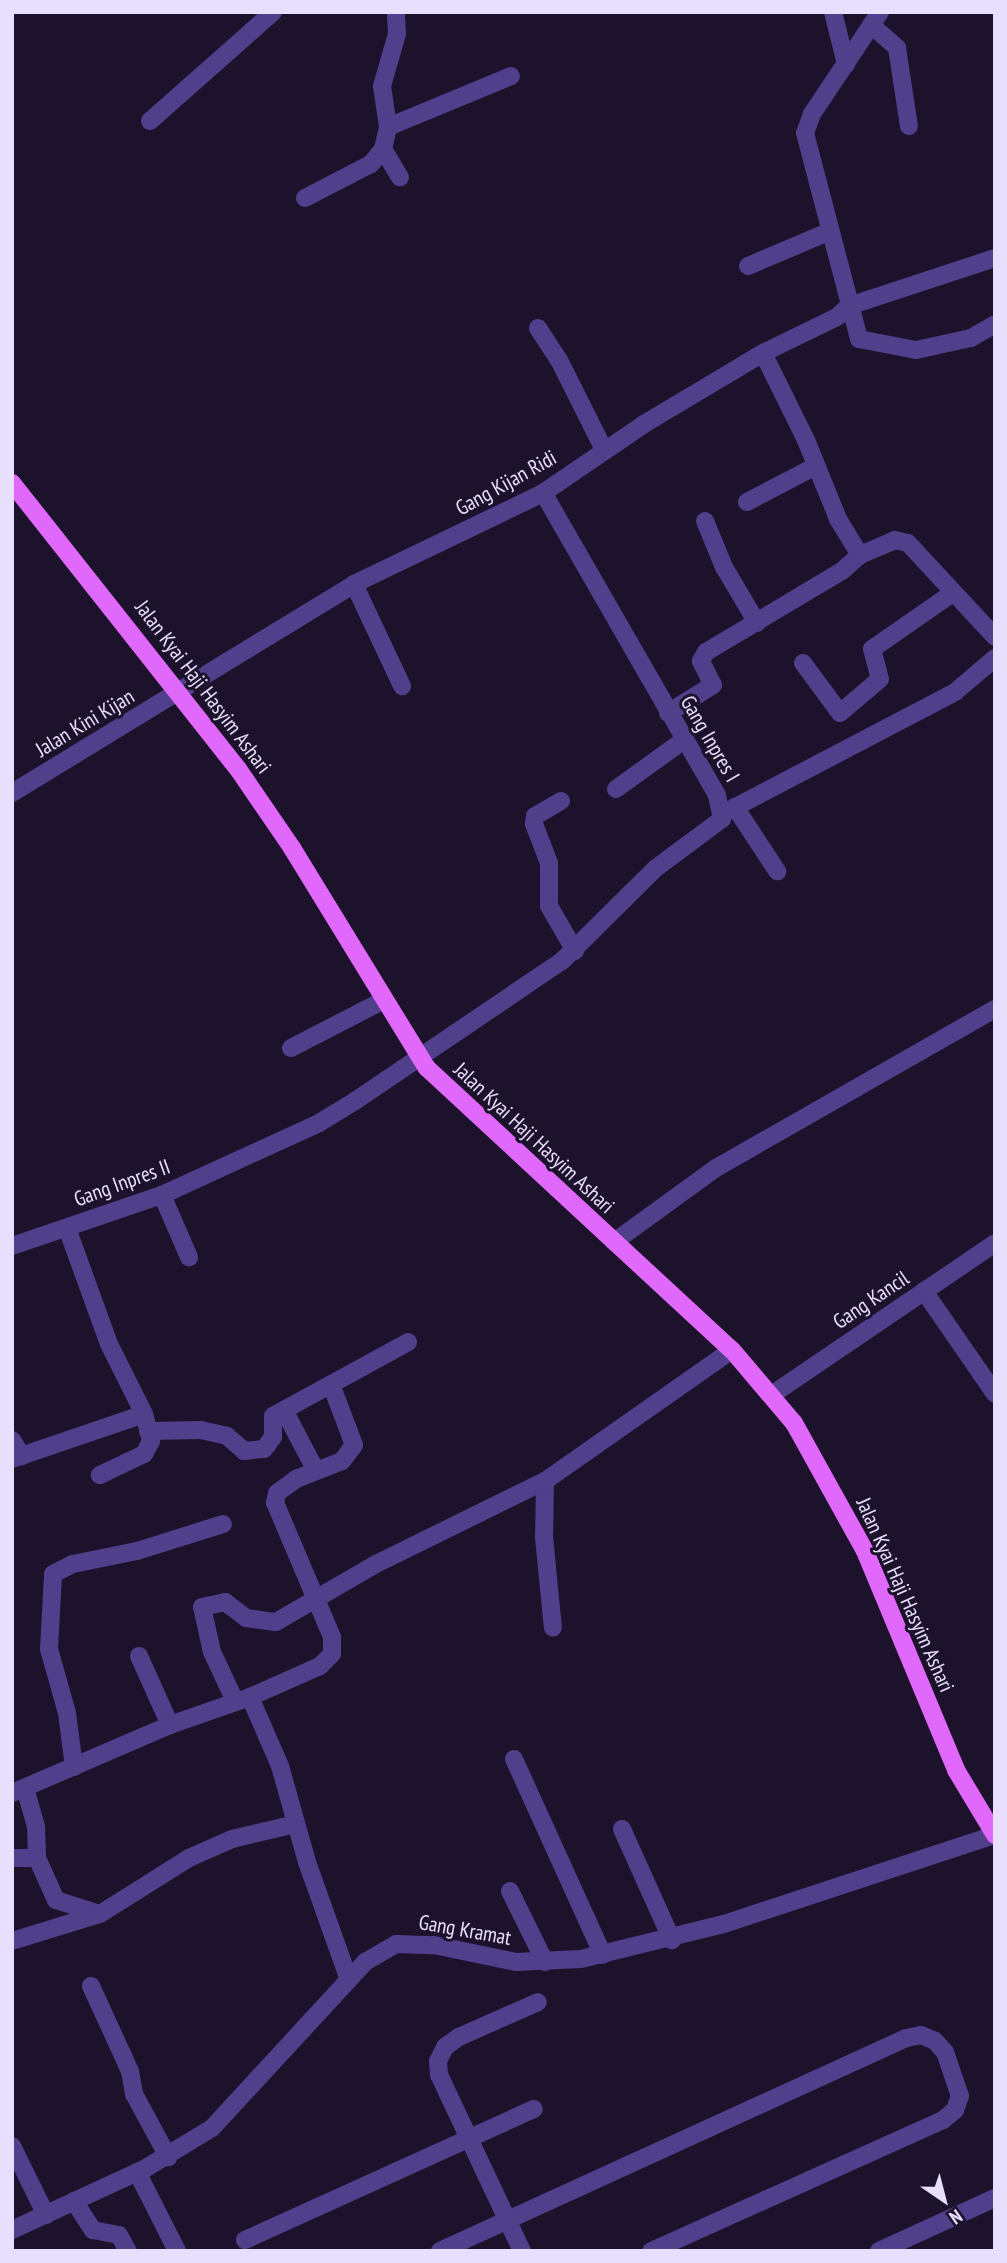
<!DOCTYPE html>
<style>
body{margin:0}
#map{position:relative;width:1007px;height:2263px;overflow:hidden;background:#1c122c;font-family:"PT Sans Narrow",sans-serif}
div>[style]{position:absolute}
.street>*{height:18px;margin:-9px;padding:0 9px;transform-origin:9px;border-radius:9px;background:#503f8a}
.primary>*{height:18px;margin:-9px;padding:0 9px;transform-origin:9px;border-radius:9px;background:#e069fb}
span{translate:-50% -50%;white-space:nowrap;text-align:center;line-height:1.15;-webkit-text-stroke:6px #1c122c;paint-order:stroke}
.street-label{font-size:21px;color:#e8dffe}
.frame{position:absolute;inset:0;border:14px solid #e8dffe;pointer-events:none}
.north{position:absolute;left:909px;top:2165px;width:70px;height:70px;-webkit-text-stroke:5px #1c122c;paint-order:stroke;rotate:145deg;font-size:19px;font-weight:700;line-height:28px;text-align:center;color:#e8dffe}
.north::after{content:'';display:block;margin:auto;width:24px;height:32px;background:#e8dffe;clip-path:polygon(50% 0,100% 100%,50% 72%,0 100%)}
</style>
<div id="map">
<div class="street">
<i style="left:833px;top:12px;width:54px;rotate:76deg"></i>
<i style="left:880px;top:12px;width:123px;rotate:123.7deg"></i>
<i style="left:812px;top:114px;width:20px;rotate:110deg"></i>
<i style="left:805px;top:133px;width:213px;rotate:75.3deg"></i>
<i style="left:859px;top:339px;width:58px;rotate:10.9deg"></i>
<i style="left:916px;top:350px;width:56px;rotate:-12.3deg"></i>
<i style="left:971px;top:338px;width:28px;rotate:-30deg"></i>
<i style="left:871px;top:25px;width:35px;rotate:41deg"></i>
<i style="left:897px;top:48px;width:79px;rotate:81.3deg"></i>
<i style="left:150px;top:121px;width:164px;rotate:-41.5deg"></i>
<i style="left:388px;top:127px;width:41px;rotate:-98.3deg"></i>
<i style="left:382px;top:86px;width:54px;rotate:-73.9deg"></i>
<i style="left:397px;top:34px;width:22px;rotate:-93deg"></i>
<i style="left:383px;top:149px;width:33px;rotate:59deg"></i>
<i style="left:305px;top:198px;width:74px;rotate:-27.3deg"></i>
<i style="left:371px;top:164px;width:19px;rotate:-51deg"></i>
<i style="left:383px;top:149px;width:23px;rotate:-77deg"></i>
<i style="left:388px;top:127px;width:133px;rotate:-22.5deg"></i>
<i style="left:748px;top:266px;width:87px;rotate:-23deg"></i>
<i style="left:538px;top:328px;width:38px;rotate:57deg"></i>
<i style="left:559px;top:360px;width:101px;rotate:63.4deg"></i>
<i style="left:763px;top:353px;width:97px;rotate:63.7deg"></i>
<i style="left:806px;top:440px;width:85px;rotate:67.9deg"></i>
<i style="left:838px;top:519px;width:42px;rotate:58.6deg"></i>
<i style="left:747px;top:502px;width:78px;rotate:-27.6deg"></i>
<i style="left:705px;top:521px;width:50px;rotate:67.6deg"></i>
<i style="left:724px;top:567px;width:65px;rotate:59.5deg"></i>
<i style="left:354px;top:584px;width:113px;rotate:64.8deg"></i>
<i style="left:803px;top:663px;width:62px;rotate:53.5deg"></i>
<i style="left:840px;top:713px;width:52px;rotate:-40.4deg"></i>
<i style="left:880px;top:679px;width:31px;rotate:-105deg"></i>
<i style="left:872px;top:649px;width:98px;rotate:-34.7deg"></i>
<i style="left:668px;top:713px;width:53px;rotate:-31.9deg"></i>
<i style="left:713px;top:685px;width:27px;rotate:-117deg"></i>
<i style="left:701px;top:661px;width:10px;rotate:-61deg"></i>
<i style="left:706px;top:652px;width:158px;rotate:-30.8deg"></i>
<i style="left:842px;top:571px;width:24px;rotate:-42deg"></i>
<i style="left:860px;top:555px;width:38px;rotate:-23deg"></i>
<i style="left:895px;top:540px;width:13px;rotate:13deg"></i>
<i style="left:908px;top:543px;width:128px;rotate:47.2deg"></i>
<i style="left:616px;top:789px;width:84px;rotate:-35.8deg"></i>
<i style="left:12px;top:793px;width:401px;rotate:-31.4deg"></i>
<i style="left:354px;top:584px;width:210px;rotate:-25.7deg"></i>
<i style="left:543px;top:493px;width:122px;rotate:-34.3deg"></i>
<i style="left:644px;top:424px;width:139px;rotate:-30.8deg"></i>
<i style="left:763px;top:353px;width:82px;rotate:-25.9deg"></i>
<i style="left:837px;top:317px;width:16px;rotate:-43deg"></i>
<i style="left:849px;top:306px;width:154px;rotate:-18.2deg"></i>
<i style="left:561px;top:801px;width:30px;rotate:150deg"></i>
<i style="left:535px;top:816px;width:8px;rotate:97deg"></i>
<i style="left:534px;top:824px;width:42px;rotate:69deg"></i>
<i style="left:549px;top:863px;width:43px;rotate:90deg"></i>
<i style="left:549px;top:906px;width:52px;rotate:60deg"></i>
<i style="left:735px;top:807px;width:77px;rotate:56.7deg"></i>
<i style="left:724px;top:813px;width:261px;rotate:-27.6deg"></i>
<i style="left:955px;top:692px;width:52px;rotate:-40.4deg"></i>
<i style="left:291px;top:1048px;width:102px;rotate:-27.3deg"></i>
<i style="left:162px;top:1195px;width:68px;rotate:66.5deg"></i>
<i style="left:67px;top:1228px;width:123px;rotate:70.1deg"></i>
<i style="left:109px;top:1344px;width:78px;rotate:63.4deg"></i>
<i style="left:144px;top:1414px;width:28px;rotate:75deg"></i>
<i style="left:151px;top:1441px;width:15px;rotate:118deg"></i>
<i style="left:144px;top:1454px;width:49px;rotate:154.5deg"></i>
<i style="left:614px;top:1242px;width:126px;rotate:-36deg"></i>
<i style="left:716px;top:1168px;width:321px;rotate:-29.7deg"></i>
<i style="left:12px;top:1246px;width:158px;rotate:-18.8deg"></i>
<i style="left:162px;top:1195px;width:173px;rotate:-24.6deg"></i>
<i style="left:319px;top:1123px;width:42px;rotate:-31.4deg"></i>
<i style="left:355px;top:1101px;width:250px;rotate:-34.1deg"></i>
<i style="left:562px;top:961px;width:132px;rotate:-44.7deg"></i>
<i style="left:656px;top:868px;width:82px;rotate:-36.6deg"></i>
<i style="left:722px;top:819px;width:25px;rotate:-102deg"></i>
<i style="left:717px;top:795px;width:349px;rotate:-119.9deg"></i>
<i style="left:924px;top:1291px;width:125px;rotate:55.4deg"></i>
<i style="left:773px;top:1394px;width:268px;rotate:-34.2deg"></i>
<i style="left:284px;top:1410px;width:69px;rotate:62.3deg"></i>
<i style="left:148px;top:1431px;width:53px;rotate:-1.1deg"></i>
<i style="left:201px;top:1430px;width:27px;rotate:13deg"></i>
<i style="left:227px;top:1436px;width:23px;rotate:41deg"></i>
<i style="left:244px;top:1451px;width:20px;rotate:-6deg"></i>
<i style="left:264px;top:1449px;width:15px;rotate:-53deg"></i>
<i style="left:273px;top:1437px;width:21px;rotate:-90deg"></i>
<i style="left:273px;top:1416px;width:154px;rotate:-28.7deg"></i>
<i style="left:12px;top:1440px;width:19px;rotate:58deg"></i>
<i style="left:12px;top:1459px;width:139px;rotate:-18.8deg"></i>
<i style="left:545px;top:1481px;width:56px;rotate:91deg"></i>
<i style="left:544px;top:1537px;width:91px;rotate:84.4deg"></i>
<i style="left:139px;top:1656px;width:76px;rotate:65.8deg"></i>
<i style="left:250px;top:1697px;width:75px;rotate:66.5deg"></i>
<i style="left:280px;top:1766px;width:100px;rotate:74.3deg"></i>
<i style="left:307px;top:1862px;width:125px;rotate:70.4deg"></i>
<i style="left:235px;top:1701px;width:54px;rotate:-115.1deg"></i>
<i style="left:212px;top:1652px;width:46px;rotate:-102.5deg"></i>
<i style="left:202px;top:1607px;width:24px;rotate:-12deg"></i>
<i style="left:225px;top:1602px;width:26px;rotate:37deg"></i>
<i style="left:246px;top:1618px;width:30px;rotate:8deg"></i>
<i style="left:276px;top:1622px;width:116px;rotate:-30.1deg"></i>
<i style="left:376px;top:1564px;width:188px;rotate:-26.2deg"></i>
<i style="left:545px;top:1481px;width:228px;rotate:-35deg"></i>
<i style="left:514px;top:1759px;width:215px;rotate:65.6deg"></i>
<i style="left:74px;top:1767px;width:54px;rotate:-97.4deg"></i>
<i style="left:67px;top:1713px;width:66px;rotate:-105.7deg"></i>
<i style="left:49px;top:1649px;width:75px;rotate:-86.9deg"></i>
<i style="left:53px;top:1574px;width:22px;rotate:-27deg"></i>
<i style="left:73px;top:1564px;width:65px;rotate:-11.5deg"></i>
<i style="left:137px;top:1551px;width:90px;rotate:-17.4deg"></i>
<i style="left:25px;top:1788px;width:40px;rotate:74deg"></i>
<i style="left:36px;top:1826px;width:32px;rotate:88deg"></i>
<i style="left:37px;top:1858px;width:46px;rotate:65.7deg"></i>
<i style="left:56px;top:1900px;width:46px;rotate:17.7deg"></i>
<i style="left:12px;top:1793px;width:172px;rotate:-23.3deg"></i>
<i style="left:170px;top:1725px;width:85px;rotate:-19.3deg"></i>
<i style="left:250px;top:1697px;width:77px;rotate:-23.9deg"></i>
<i style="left:320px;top:1666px;width:17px;rotate:-45deg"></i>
<i style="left:332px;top:1654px;width:17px;rotate:-90deg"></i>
<i style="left:332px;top:1637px;width:146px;rotate:-113deg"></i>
<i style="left:275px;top:1503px;width:10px;rotate:-79deg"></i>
<i style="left:277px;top:1493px;width:24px;rotate:-36deg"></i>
<i style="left:296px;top:1479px;width:49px;rotate:-21.4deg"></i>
<i style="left:342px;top:1461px;width:20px;rotate:-53deg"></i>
<i style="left:354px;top:1445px;width:65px;rotate:-110.7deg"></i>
<i style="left:622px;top:1829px;width:122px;rotate:65.8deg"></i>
<i style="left:12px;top:1858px;width:25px"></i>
<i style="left:510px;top:1891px;width:79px;rotate:63.8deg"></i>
<i style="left:12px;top:1941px;width:92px;rotate:-17.1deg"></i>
<i style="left:100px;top:1914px;width:105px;rotate:-32.2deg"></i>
<i style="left:189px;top:1858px;width:47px;rotate:-23.8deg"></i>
<i style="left:232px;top:1839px;width:65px;rotate:-13.4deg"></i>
<i style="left:91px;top:1986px;width:94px;rotate:65.4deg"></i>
<i style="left:130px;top:2071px;width:23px;rotate:80deg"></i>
<i style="left:134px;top:2094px;width:72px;rotate:61.6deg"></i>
<i style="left:12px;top:2146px;width:77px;rotate:63.8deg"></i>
<i style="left:137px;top:2172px;width:89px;rotate:63.1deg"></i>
<i style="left:74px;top:2201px;width:35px;rotate:57deg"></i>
<i style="left:93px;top:2230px;width:26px;rotate:11deg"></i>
<i style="left:119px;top:2235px;width:18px;rotate:61deg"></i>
<i style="left:12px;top:2230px;width:148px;rotate:-24.8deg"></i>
<i style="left:146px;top:2168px;width:77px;rotate:-31.2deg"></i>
<i style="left:212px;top:2128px;width:226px;rotate:-47.3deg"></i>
<i style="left:365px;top:1962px;width:36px;rotate:-30deg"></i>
<i style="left:396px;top:1944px;width:38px;rotate:2deg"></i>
<i style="left:434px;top:1945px;width:84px;rotate:11.7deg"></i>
<i style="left:516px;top:1962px;width:65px;rotate:-2.6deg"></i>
<i style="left:581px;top:1959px;width:147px;rotate:-13.8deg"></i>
<i style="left:724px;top:1924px;width:284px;rotate:-18.2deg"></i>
<i style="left:245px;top:2240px;width:317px;rotate:-24.4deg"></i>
<i style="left:440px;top:2251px;width:512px;rotate:-24.56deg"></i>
<i style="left:906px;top:2038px;width:15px;rotate:-11deg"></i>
<i style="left:921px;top:2035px;width:15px;rotate:23deg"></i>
<i style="left:935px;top:2041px;width:15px;rotate:48deg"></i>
<i style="left:945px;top:2052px;width:46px;rotate:71.2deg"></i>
<i style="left:960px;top:2096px;width:15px;rotate:110deg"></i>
<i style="left:955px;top:2110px;width:16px;rotate:140deg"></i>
<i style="left:943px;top:2120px;width:320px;rotate:155.8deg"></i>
<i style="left:522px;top:2251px;width:195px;rotate:-115.2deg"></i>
<i style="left:439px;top:2075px;width:14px;rotate:-94deg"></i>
<i style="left:438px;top:2061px;width:16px;rotate:-63deg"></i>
<i style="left:445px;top:2047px;width:17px;rotate:-36deg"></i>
<i style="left:459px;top:2037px;width:86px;rotate:-23.9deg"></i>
<i style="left:879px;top:2251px;width:128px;rotate:-24.6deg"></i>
</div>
<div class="primary">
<i style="left:12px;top:483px;width:365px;rotate:51.7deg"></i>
<i style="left:238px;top:769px;width:96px;rotate:55.6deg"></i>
<i style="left:292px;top:848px;width:258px;rotate:58.5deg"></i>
<i style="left:427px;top:1068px;width:415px;rotate:42.8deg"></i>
<i style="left:732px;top:1350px;width:96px;rotate:49.7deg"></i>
<i style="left:794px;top:1423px;width:146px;rotate:61deg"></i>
<i style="left:865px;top:1551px;width:237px;rotate:67.4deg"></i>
<i style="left:956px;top:1770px;width:76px;rotate:59deg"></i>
</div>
<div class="street-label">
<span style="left:506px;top:483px;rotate:-29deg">Gang Kijan Ridi</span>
<span style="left:203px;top:687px;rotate:53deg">Jalan Kyai Haji Hasyim Ashari</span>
<span style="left:85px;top:723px;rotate:-31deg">Jalan Kini Kijan</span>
<span style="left:710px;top:739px;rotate:60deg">Gang Inpres I</span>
<span style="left:534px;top:1138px;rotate:43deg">Jalan Kyai Haji Hasyim Ashari</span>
<span style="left:122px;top:1183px;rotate:-20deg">Gang Inpres II</span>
<span style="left:871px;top:1300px;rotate:-34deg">Gang Kancil</span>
<span style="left:905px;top:1595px;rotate:66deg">Jalan Kyai Haji Hasyim Ashari</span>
<span style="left:465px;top:1930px;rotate:10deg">Gang Kramat</span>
</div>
<div class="frame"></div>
<div class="north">N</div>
</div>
